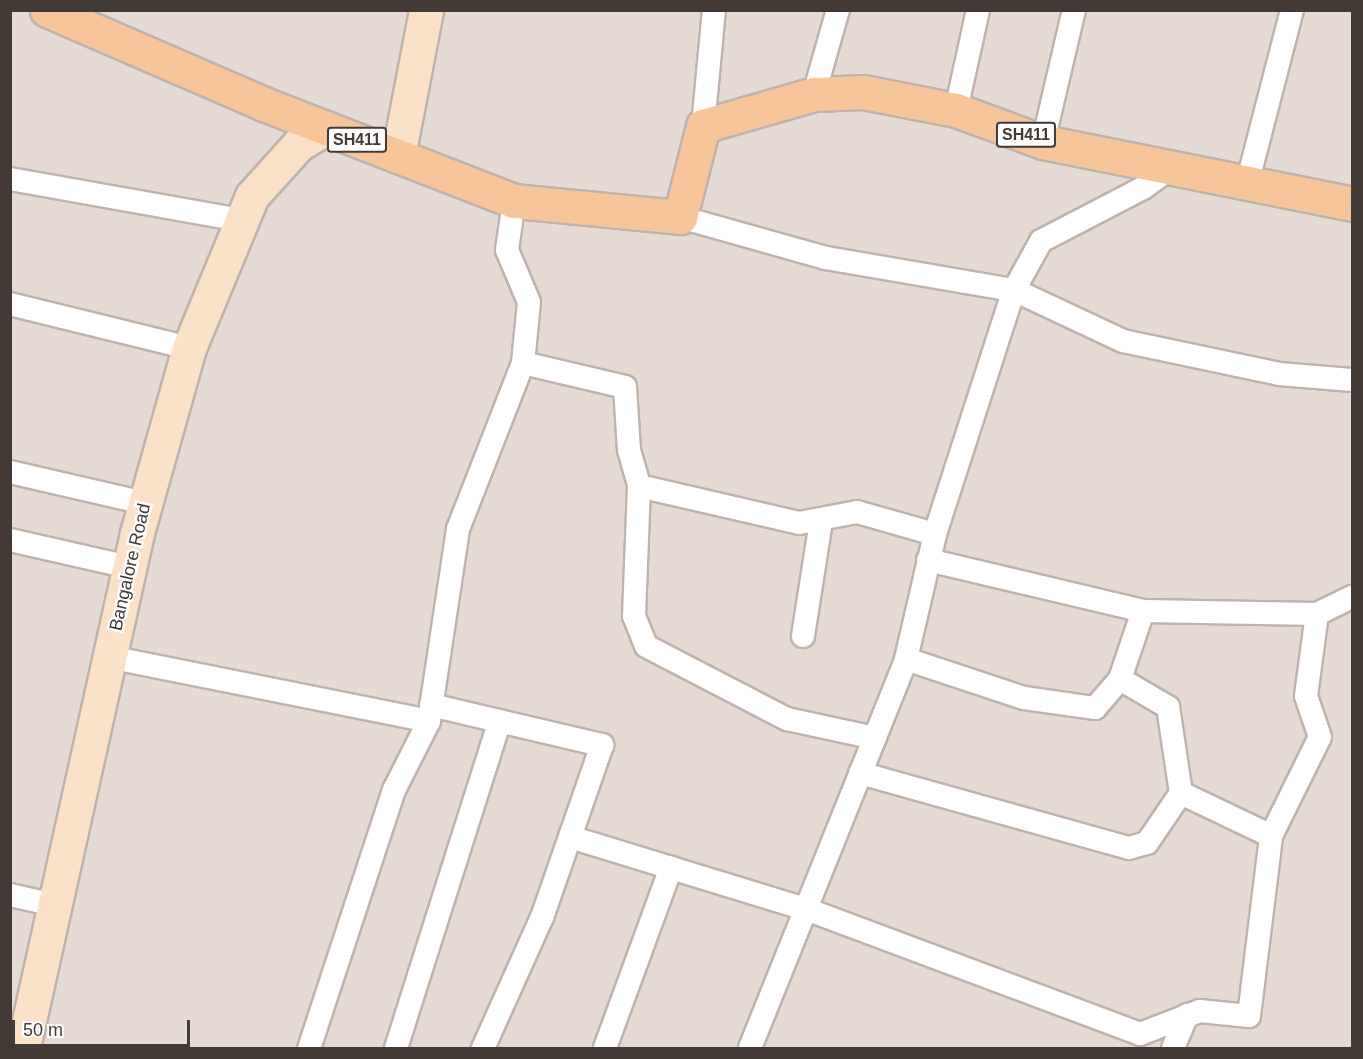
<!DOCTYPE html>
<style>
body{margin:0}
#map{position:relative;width:1363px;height:1059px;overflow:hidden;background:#f1ebe5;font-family:Helvetica,sans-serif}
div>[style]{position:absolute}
.residential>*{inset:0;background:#e5dbd4}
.roads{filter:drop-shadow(2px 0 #bfb3ac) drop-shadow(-2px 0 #bfb3ac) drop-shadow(0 2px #bfb3ac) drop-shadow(0 -2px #bfb3ac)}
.street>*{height:22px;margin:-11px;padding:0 11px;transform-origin:11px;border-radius:11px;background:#fff}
.secondary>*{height:33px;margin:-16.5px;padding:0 16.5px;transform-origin:16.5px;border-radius:16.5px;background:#fae1c7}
.primary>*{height:33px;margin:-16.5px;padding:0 16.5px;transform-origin:16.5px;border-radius:16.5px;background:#f6c59a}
span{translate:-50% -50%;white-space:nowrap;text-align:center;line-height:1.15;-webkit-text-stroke:5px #fff;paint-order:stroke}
.shield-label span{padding:2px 4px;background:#fff;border:2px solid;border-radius:4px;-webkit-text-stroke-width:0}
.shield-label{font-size:16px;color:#433a35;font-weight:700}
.street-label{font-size:18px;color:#433a35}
.frame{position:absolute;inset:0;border:12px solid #433a35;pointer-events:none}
.scale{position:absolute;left:12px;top:1020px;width:178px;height:27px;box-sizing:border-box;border:3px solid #433a35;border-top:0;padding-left:8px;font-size:18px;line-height:21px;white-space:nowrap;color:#433a35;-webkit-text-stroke:4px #fff;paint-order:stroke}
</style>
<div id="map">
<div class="residential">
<i style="clip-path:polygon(11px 11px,1352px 11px,1352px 1048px,11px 1048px)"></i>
</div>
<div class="roads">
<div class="street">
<i style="left:814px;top:94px;width:87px;rotate:-74.1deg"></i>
<i style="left:956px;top:110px;width:102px;rotate:-77.6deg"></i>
<i style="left:703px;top:126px;width:117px;rotate:-84.6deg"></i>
<i style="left:1043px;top:142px;width:136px;rotate:-76.8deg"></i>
<i style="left:10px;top:179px;width:235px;rotate:10.1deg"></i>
<i style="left:1247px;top:184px;width:180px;rotate:-75.5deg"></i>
<i style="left:680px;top:217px;width:152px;rotate:15.7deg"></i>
<i style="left:826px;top:258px;width:191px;rotate:9.7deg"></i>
<i style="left:1014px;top:290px;width:120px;rotate:25.1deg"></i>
<i style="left:1123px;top:341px;width:159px;rotate:11.9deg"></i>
<i style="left:1279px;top:374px;width:73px;rotate:4.7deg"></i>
<i style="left:10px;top:304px;width:184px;rotate:13.8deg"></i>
<i style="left:523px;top:363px;width:105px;rotate:13.2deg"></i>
<i style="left:625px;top:387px;width:63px;rotate:86.4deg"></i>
<i style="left:629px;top:450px;width:37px;rotate:74deg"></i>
<i style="left:639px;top:486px;width:164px;rotate:13deg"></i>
<i style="left:799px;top:523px;width:59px;rotate:-10.7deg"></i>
<i style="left:857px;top:512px;width:81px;rotate:15.8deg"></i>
<i style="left:10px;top:472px;width:138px;rotate:13deg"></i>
<i style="left:639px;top:486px;width:130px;rotate:92.2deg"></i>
<i style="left:634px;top:616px;width:32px;rotate:68deg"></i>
<i style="left:646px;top:646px;width:159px;rotate:27.4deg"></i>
<i style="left:787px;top:719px;width:90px;rotate:12.2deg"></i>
<i style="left:10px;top:540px;width:122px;rotate:12.8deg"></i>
<i style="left:928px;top:560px;width:221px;rotate:13.3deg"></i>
<i style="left:1143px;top:611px;width:174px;rotate:1deg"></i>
<i style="left:803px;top:636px;width:116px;rotate:-81.1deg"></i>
<i style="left:109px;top:657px;width:326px;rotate:11.3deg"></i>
<i style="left:429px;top:721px;width:77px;rotate:116.9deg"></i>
<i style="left:394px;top:790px;width:272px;rotate:108.2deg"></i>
<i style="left:906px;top:659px;width:124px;rotate:18.3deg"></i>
<i style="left:1024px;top:698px;width:72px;rotate:8deg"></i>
<i style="left:1095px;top:708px;width:38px;rotate:-49deg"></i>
<i style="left:1120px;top:679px;width:72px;rotate:-71.3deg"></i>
<i style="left:1120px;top:679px;width:56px;rotate:30.3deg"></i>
<i style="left:1168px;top:707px;width:87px;rotate:81.4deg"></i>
<i style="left:1181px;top:793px;width:100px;rotate:25.5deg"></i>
<i style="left:431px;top:705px;width:176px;rotate:13.2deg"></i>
<i style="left:602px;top:745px;width:182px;rotate:109.2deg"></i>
<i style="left:542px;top:917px;width:144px;rotate:114.2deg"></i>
<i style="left:429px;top:721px;width:194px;rotate:-81.4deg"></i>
<i style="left:458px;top:529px;width:178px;rotate:-68.6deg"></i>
<i style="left:523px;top:363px;width:61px;rotate:-84.4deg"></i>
<i style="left:529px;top:302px;width:56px;rotate:-112.9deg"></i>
<i style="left:507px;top:250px;width:49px;rotate:-81.9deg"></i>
<i style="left:860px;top:773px;width:279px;rotate:15.6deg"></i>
<i style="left:1129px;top:848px;width:19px;rotate:-16deg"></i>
<i style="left:1147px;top:843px;width:60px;rotate:-55.8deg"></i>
<i style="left:570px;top:837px;width:247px;rotate:17deg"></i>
<i style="left:806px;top:909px;width:357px;rotate:20.5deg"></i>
<i style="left:1140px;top:1034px;width:64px;rotate:-21deg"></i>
<i style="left:1200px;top:1011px;width:49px;rotate:5.8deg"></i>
<i style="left:1249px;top:1016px;width:181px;rotate:-83deg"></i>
<i style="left:1271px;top:836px;width:110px;rotate:-63.7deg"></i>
<i style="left:1320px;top:737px;width:43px;rotate:-108.9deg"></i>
<i style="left:1306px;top:696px;width:83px;rotate:-82.4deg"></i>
<i style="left:1317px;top:614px;width:39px;rotate:-26deg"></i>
<i style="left:10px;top:895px;width:46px;rotate:12.5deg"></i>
<i style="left:396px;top:1048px;width:343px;rotate:-72.4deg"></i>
<i style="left:605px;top:1048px;width:192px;rotate:-69.9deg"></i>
<i style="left:750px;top:1048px;width:419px;rotate:-68.1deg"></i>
<i style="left:906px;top:659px;width:128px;rotate:-76.9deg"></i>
<i style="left:935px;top:534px;width:256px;rotate:-72.1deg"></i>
<i style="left:1014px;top:290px;width:56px;rotate:-61.1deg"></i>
<i style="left:1041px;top:241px;width:115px;rotate:-27.5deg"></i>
<i style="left:1143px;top:188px;width:36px;rotate:-36deg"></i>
<i style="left:1173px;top:1048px;width:36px;rotate:-67deg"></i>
</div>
<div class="secondary">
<i style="left:398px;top:156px;width:149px;rotate:-79.1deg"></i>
<i style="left:23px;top:1048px;width:527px;rotate:-77.52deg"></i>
<i style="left:137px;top:533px;width:192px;rotate:-74.3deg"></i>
<i style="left:189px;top:348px;width:165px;rotate:-67.5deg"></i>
<i style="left:252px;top:196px;width:70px;rotate:-47.9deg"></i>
<i style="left:299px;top:144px;width:31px;rotate:-31deg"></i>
</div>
<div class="primary">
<i style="left:47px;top:10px;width:236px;rotate:23.4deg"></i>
<i style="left:264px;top:104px;width:268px;rotate:21.2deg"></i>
<i style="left:514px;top:201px;width:167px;rotate:5.5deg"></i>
<i style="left:680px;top:217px;width:94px;rotate:-75.8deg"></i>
<i style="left:703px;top:126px;width:116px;rotate:-16.1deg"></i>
<i style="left:814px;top:94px;width:49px;rotate:-2.3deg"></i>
<i style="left:863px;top:92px;width:95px;rotate:11deg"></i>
<i style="left:956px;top:110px;width:93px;rotate:20.2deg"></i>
<i style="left:1043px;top:142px;width:315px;rotate:11.3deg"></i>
</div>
</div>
<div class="shield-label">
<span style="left:1026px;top:135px">SH411</span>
<span style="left:357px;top:140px">SH411</span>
</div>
<div class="street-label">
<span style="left:130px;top:567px;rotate:-77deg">Bangalore Road</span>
</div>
<div class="frame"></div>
<div class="scale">50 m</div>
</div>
